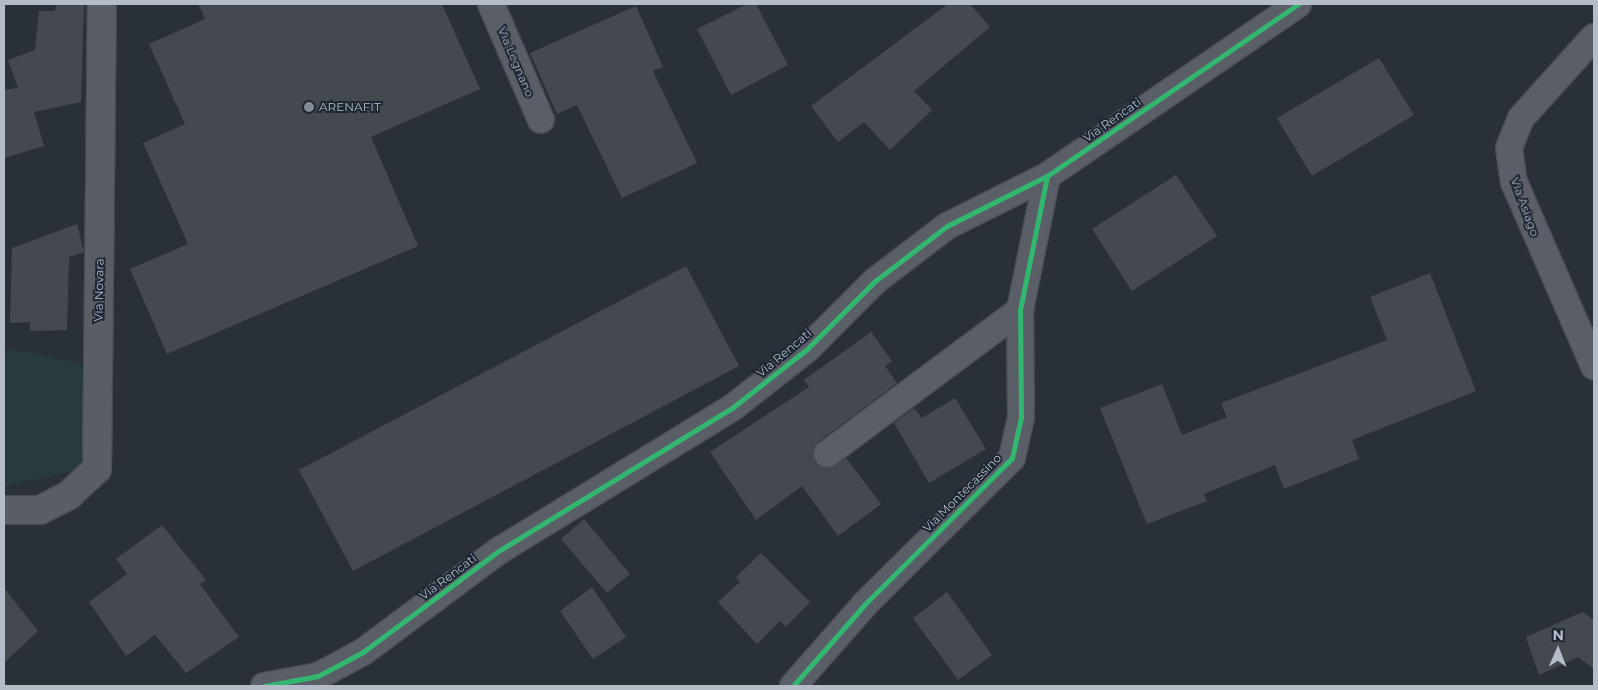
<!DOCTYPE html>
<style>
body{margin:0}
#map{position:relative;width:1598px;height:690px;overflow:hidden;background:#2a3038;font-family:Montserrat,sans-serif}
div>[style]{position:absolute}
.green>*{inset:0;background:#273a3e}
.building>*{inset:0;background:#444950}
.roads{filter:drop-shadow(1px 0 #484c53) drop-shadow(-1px 0 #484c53) drop-shadow(0 1px #484c53) drop-shadow(0 -1px #484c53)}
.street>*{height:26px;margin:-13px;padding:0 13px;transform-origin:13px;border-radius:13px;background:#5a5e66}
.secondary>*{height:28px;margin:-14px;padding:0 14px;transform-origin:14px;border-radius:14px;background:#595d64}
.cycleway>*{height:5px;margin:-2.5px;padding:0 2.5px;transform-origin:2.5px;border-radius:2.5px;background:#33b770}
.dots>*{width:14px;height:14px;translate:-50% -50%;box-sizing:border-box;border:2px solid #1d2633;border-radius:50%}
span{translate:-50% -50%;white-space:nowrap;text-align:center;line-height:1.15;-webkit-text-stroke:4px #1d2633;paint-order:stroke}
.street-label{font-size:12px;color:#b4bcc9}
.poi-label{font-size:12px;color:#b4bcc9}
.left{translate:0 -50%;text-align:left}
.frame{position:absolute;inset:0;border:5px solid #b4bcc9;pointer-events:none}
.north{position:absolute;left:1533px;top:625px;width:50px;height:50px;-webkit-text-stroke:4px #1d2633;paint-order:stroke;rotate:1deg;font-size:14px;font-weight:700;line-height:20px;text-align:center;color:#b4bcc9}
.north::after{content:'';display:block;margin:auto;width:18px;height:22px;background:#b4bcc9;clip-path:polygon(50% 0,100% 100%,50% 72%,0 100%)}
</style>
<div id="map">
<div class="green">
<i style="clip-path:polygon(11px 349px,85px 364px,83px 469px,4px 486px,4px 352px)"></i>
</div>
<div class="building">
<i style="clip-path:polygon(56px 4px,84px 4px,81px 102px,34px 112px,44px 146px,4px 158px,4px 90px,18px 88px,8px 60px,35px 50px,39px 11px,55px 11px)"></i>
<i style="clip-path:polygon(198px 4px,442px 4px,480px 89px,371px 137px,418px 246px,167px 354px,130px 269px,188px 244px,143px 143px,185px 124px,149px 44px,205px 19px)"></i>
<i style="clip-path:polygon(747px 4px,756px 4px,788px 65px,731px 95px,697px 29px)"></i>
<i style="clip-path:polygon(948px 4px,970px 4px,990px 27px,914px 91px,932px 110px,890px 150px,864px 122px,838px 142px,811px 106px)"></i>
<i style="clip-path:polygon(636px 6px,663px 67px,653px 71px,697px 163px,622px 198px,577px 105px,557px 114px,530px 53px)"></i>
<i style="clip-path:polygon(1379px 58px,1414px 115px,1312px 176px,1277px 118px)"></i>
<i style="clip-path:polygon(1176px 175px,1217px 236px,1132px 291px,1092px 229px)"></i>
<i style="clip-path:polygon(77px 224px,84px 252px,69px 257px,67px 330px,30px 331px,30px 322px,10px 323px,12px 248px)"></i>
<i style="clip-path:polygon(686px 266px,739px 366px,353px 571px,299px 470px)"></i>
<i style="clip-path:polygon(1430px 273px,1476px 391px,1352px 440px,1359px 459px,1284px 489px,1275px 465px,1204px 494px,1207px 501px,1147px 524px,1100px 408px,1162px 384px,1182px 435px,1227px 417px,1221px 403px,1387px 340px,1370px 297px)"></i>
<i style="clip-path:polygon(871px 332px,892px 361px,885px 366px,897px 383px,818px 442px,812px 455px,815px 463px,828px 469px,846px 458px,881px 504px,838px 536px,802px 486px,756px 520px,710px 452px,809px 387px,804px 380px)"></i>
<i style="clip-path:polygon(955px 398px,986px 449px,929px 483px,894px 423px,914px 408px,922px 418px)"></i>
<i style="clip-path:polygon(584px 519px,630px 574px,607px 593px,561px 539px)"></i>
<i style="clip-path:polygon(162px 525px,206px 580px,200px 584px,239px 637px,186px 673px,155px 635px,126px 656px,89px 602px,127px 574px,116px 559px)"></i>
<i style="clip-path:polygon(761px 553px,810px 602px,786px 627px,780px 621px,757px 644px,718px 602px,740px 582px,736px 577px)"></i>
<i style="clip-path:polygon(592px 587px,626px 637px,593px 659px,560px 611px)"></i>
<i style="clip-path:polygon(4px 588px,38px 631px,4px 663px)"></i>
<i style="clip-path:polygon(947px 592px,992px 655px,958px 680px,913px 618px)"></i>
<i style="clip-path:polygon(1583px 612px,1594px 620px,1594px 669px,1578px 657px,1539px 675px,1526px 637px)"></i>
</div>
<div class="roads">
<div class="street">
<i style="left:491px;top:4px;width:126px;rotate:66.7deg"></i>
<i style="left:1594px;top:37px;width:109px;rotate:132deg"></i>
<i style="left:1521px;top:118px;width:32px;rotate:112deg"></i>
<i style="left:1509px;top:148px;width:34px;rotate:82deg"></i>
<i style="left:1514px;top:182px;width:201px;rotate:66.5deg"></i>
<i style="left:827px;top:454px;width:241px;rotate:-36.7deg"></i>
<i style="left:264px;top:686px;width:55px;rotate:-10.5deg"></i>
<i style="left:318px;top:676px;width:51px;rotate:-28.1deg"></i>
<i style="left:363px;top:652px;width:171px;rotate:-36.7deg"></i>
<i style="left:500px;top:550px;width:272px;rotate:-31.5deg"></i>
<i style="left:732px;top:408px;width:95px;rotate:-38.2deg"></i>
<i style="left:807px;top:349px;width:96px;rotate:-45deg"></i>
<i style="left:875px;top:281px;width:91px;rotate:-37.4deg"></i>
<i style="left:947px;top:226px;width:112px;rotate:-26.6deg"></i>
<i style="left:1047px;top:176px;width:304px;rotate:-34.4deg"></i>
<i style="left:793px;top:686px;width:109px;rotate:-48.7deg"></i>
<i style="left:865px;top:604px;width:207px;rotate:-44.8deg"></i>
<i style="left:1012px;top:458px;width:42px;rotate:-77.6deg"></i>
<i style="left:1021px;top:417px;width:107px;rotate:-90.5deg"></i>
<i style="left:1020px;top:310px;width:137px;rotate:-78.6deg"></i>
</div>
<div class="secondary">
<i style="left:4px;top:510px;width:36px"></i>
<i style="left:40px;top:510px;width:33px;rotate:-27deg"></i>
<i style="left:69px;top:495px;width:38px;rotate:-43deg"></i>
<i style="left:97px;top:469px;width:465px;rotate:-89.4deg"></i>
</div>
</div>
<div class="cycleway">
<i style="left:264px;top:686px;width:55px;rotate:-10.5deg"></i>
<i style="left:318px;top:676px;width:51px;rotate:-28.1deg"></i>
<i style="left:363px;top:652px;width:171px;rotate:-36.7deg"></i>
<i style="left:500px;top:550px;width:272px;rotate:-31.5deg"></i>
<i style="left:732px;top:408px;width:95px;rotate:-38.2deg"></i>
<i style="left:807px;top:349px;width:96px;rotate:-45deg"></i>
<i style="left:875px;top:281px;width:91px;rotate:-37.4deg"></i>
<i style="left:947px;top:226px;width:112px;rotate:-26.6deg"></i>
<i style="left:1047px;top:176px;width:304px;rotate:-34.4deg"></i>
<i style="left:793px;top:686px;width:109px;rotate:-48.7deg"></i>
<i style="left:865px;top:604px;width:207px;rotate:-44.8deg"></i>
<i style="left:1012px;top:458px;width:42px;rotate:-77.6deg"></i>
<i style="left:1021px;top:417px;width:107px;rotate:-90.5deg"></i>
<i style="left:1020px;top:310px;width:137px;rotate:-78.6deg"></i>
</div>
<div class="dots">
<i style="left:309px;top:107px;background:#848b96"></i>
</div>
<div class="street-label">
<span style="left:516px;top:62px;rotate:67deg">Via Legnano</span>
<span style="left:1112px;top:120px;rotate:-35deg">Via Rencati</span>
<span style="left:1525px;top:207px;rotate:70deg">Via Asiago</span>
<span style="left:99px;top:290px;rotate:-89deg">Via Novara</span>
<span style="left:784px;top:353px;rotate:-40deg">Via Rencati</span>
<span style="left:962px;top:493px;rotate:-45deg">Via Montecassino</span>
<span style="left:448px;top:577px;rotate:-37deg">Via Rencati</span>
</div>
<div class="poi-label">
<span class="left" style="left:319px;top:107px">ARENAFIT</span>
</div>
<div class="frame"></div>
<div class="north">N</div>
</div>
